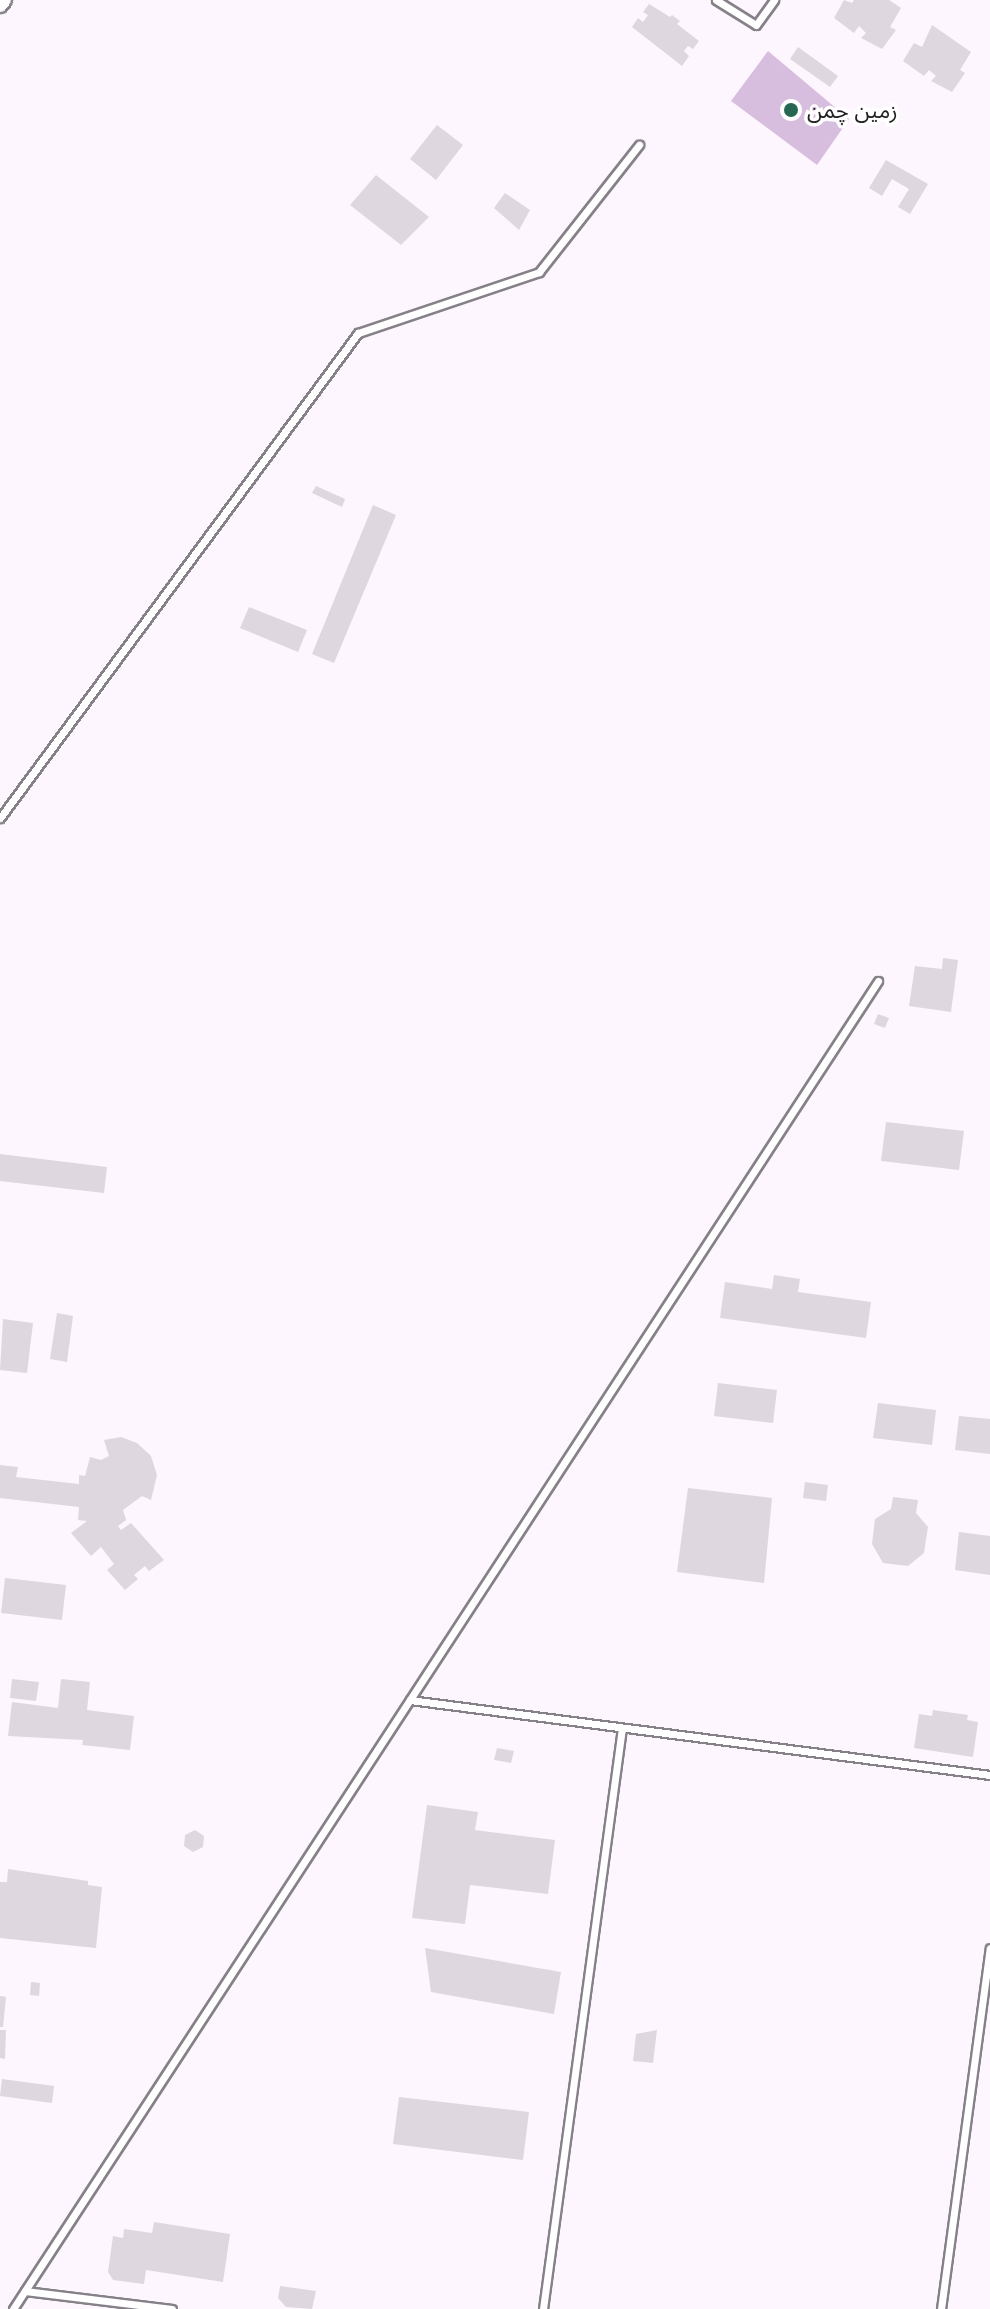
<!DOCTYPE html>
<meta charset="utf-8">
<style>
body{margin:0}
#map{position:relative;width:990px;height:2309px;overflow:hidden;background:#fdf6fe;font-family:"Noto Sans","Noto Sans Arabic",sans-serif}
div>[style]{position:absolute}
.green>*{inset:0;background:#d8bede}
.building>*{inset:0;background:#ded7df}
.roads{filter:drop-shadow(2px 0 #868088) drop-shadow(-2px 0 #868088) drop-shadow(0 2px #868088) drop-shadow(0 -2px #868088)}
.lane>*{height:7px;margin:-3.5px;padding:0 3.5px;transform-origin:3.5px;border-radius:3.5px;background:#fff}
.street>*{height:14px;margin:-7px;padding:0 7px;transform-origin:7px;border-radius:7px;background:#fff}
.dots>*{width:22px;height:22px;translate:-50% -50%;box-sizing:border-box;border:4px solid #fff;border-radius:50%}
span{translate:-50% -50%;white-space:nowrap;text-align:center;line-height:1.15;-webkit-text-stroke:7px #fff;paint-order:stroke}
.poi-label{font-size:22px;color:#242124}
.left{translate:0 -50%;text-align:left}
</style>
<div id="map">
<div class="green">
<i style="clip-path:polygon(768px 51px,849px 119px,817px 165px,731px 101px)"></i>
</div>
<div class="building">
<i style="clip-path:polygon(844px 0,852px 3px,854px 0,889px 0,901px 8px,890px 27px,896px 30px,882px 49px,861px 38px,866px 33px,859px 26px,854px 33px,834px 18px)"></i>
<i style="clip-path:polygon(649px 4px,670px 17px,672px 15px,680px 21px,677px 24px,699px 41px,693px 49px,688px 46px,684px 51px,689px 56px,682px 66px,632px 27px,638px 18px,643px 22px,648px 15px,643px 12px)"></i>
<i style="clip-path:polygon(932px 25px,971px 52px,960px 70px,965px 73px,952px 92px,931px 81px,936px 76px,929px 70px,924px 76px,903px 61px,914px 43px,922px 47px)"></i>
<i style="clip-path:polygon(798px 47px,838px 76px,830px 87px,790px 59px)"></i>
<i style="clip-path:polygon(437px 125px,463px 145px,436px 180px,410px 159px)"></i>
<i style="clip-path:polygon(886px 160px,928px 184px,910px 214px,898px 207px,909px 189px,892px 179px,882px 196px,869px 188px)"></i>
<i style="clip-path:polygon(376px 175px,429px 217px,401px 245px,350px 205px)"></i>
<i style="clip-path:polygon(505px 193px,530px 210px,519px 230px,494px 208px)"></i>
<i style="clip-path:polygon(316px 486px,345px 499px,342px 507px,312px 493px)"></i>
<i style="clip-path:polygon(373px 505px,396px 515px,334px 663px,312px 654px)"></i>
<i style="clip-path:polygon(249px 607px,307px 630px,298px 652px,240px 628px)"></i>
<i style="clip-path:polygon(943px 958px,958px 960px,951px 1012px,909px 1006px,915px 966px,942px 969px)"></i>
<i style="clip-path:polygon(878px 1014px,889px 1018px,885px 1028px,874px 1024px)"></i>
<i style="clip-path:polygon(886px 1122px,964px 1131px,959px 1170px,881px 1161px)"></i>
<i style="clip-path:polygon(0 1154px,107px 1167px,104px 1193px,0 1181px)"></i>
<i style="clip-path:polygon(774px 1275px,800px 1279px,798px 1292px,871px 1302px,866px 1338px,720px 1318px,725px 1282px,772px 1289px)"></i>
<i style="clip-path:polygon(57px 1313px,73px 1316px,67px 1362px,50px 1359px)"></i>
<i style="clip-path:polygon(3px 1319px,33px 1323px,27px 1373px,0 1370px)"></i>
<i style="clip-path:polygon(718px 1383px,777px 1390px,773px 1423px,714px 1416px)"></i>
<i style="clip-path:polygon(878px 1403px,936px 1410px,932px 1445px,873px 1438px)"></i>
<i style="clip-path:polygon(959px 1416px,990px 1419px,990px 1454px,955px 1450px)"></i>
<i style="clip-path:polygon(121px 1437px,137px 1443px,151px 1456px,157px 1475px,151px 1500px,142px 1496px,123px 1510px,126px 1520px,118px 1526px,121px 1530px,131px 1523px,164px 1560px,149px 1571px,145px 1566px,134px 1575px,138px 1579px,125px 1590px,107px 1570px,114px 1564px,101px 1547px,91px 1556px,71px 1533px,87px 1521px,78px 1520px,79px 1507px,0 1498px,0 1465px,18px 1467px,16px 1477px,79px 1484px,79px 1475px,85px 1476px,90px 1457px,101px 1460px,109px 1456px,104px 1440px)"></i>
<i style="clip-path:polygon(805px 1482px,828px 1485px,826px 1501px,803px 1498px)"></i>
<i style="clip-path:polygon(688px 1488px,772px 1498px,764px 1583px,677px 1572px)"></i>
<i style="clip-path:polygon(893px 1497px,918px 1500px,916px 1513px,928px 1527px,924px 1553px,908px 1566px,883px 1563px,872px 1544px,875px 1519px,891px 1509px)"></i>
<i style="clip-path:polygon(959px 1532px,990px 1536px,990px 1575px,955px 1570px)"></i>
<i style="clip-path:polygon(5px 1578px,66px 1585px,62px 1620px,1px 1613px)"></i>
<i style="clip-path:polygon(12px 1679px,39px 1682px,36px 1701px,10px 1698px)"></i>
<i style="clip-path:polygon(61px 1679px,90px 1682px,87px 1710px,134px 1716px,130px 1750px,82px 1745px,83px 1740px,8px 1736px,12px 1702px,58px 1708px)"></i>
<i style="clip-path:polygon(933px 1710px,968px 1715px,967px 1720px,978px 1722px,973px 1757px,914px 1748px,919px 1714px,932px 1716px)"></i>
<i style="clip-path:polygon(497px 1748px,514px 1751px,511px 1763px,494px 1760px)"></i>
<i style="clip-path:polygon(427px 1805px,478px 1812px,475px 1830px,555px 1840px,548px 1894px,470px 1885px,465px 1924px,412px 1918px)"></i>
<i style="clip-path:polygon(195px 1830px,204px 1836px,203px 1847px,193px 1852px,184px 1846px,185px 1835px)"></i>
<i style="clip-path:polygon(8px 1869px,88px 1881px,88px 1885px,102px 1887px,96px 1948px,0 1938px,0 1882px,7px 1882px)"></i>
<i style="clip-path:polygon(425px 1948px,561px 1972px,554px 2014px,431px 1992px)"></i>
<i style="clip-path:polygon(31px 1982px,40px 1983px,39px 1996px,30px 1995px)"></i>
<i style="clip-path:polygon(0 1996px,6px 1997px,3px 2027px,0 2027px)"></i>
<i style="clip-path:polygon(0 2030px,6px 2030px,5px 2059px,0 2058px)"></i>
<i style="clip-path:polygon(657px 2030px,653px 2063px,633px 2061px,636px 2034px)"></i>
<i style="clip-path:polygon(2px 2079px,54px 2086px,52px 2103px,0 2096px)"></i>
<i style="clip-path:polygon(399px 2097px,529px 2112px,523px 2160px,393px 2144px)"></i>
<i style="clip-path:polygon(154px 2222px,230px 2234px,223px 2282px,146px 2270px,144px 2284px,113px 2280px,108px 2272px,113px 2236px,123px 2238px,124px 2229px,152px 2233px)"></i>
<i style="clip-path:polygon(280px 2286px,316px 2291px,312px 2309px,286px 2307px,278px 2298px)"></i>
</div>
<div class="roads">
<div class="lane">
<i style="left:716px;top:0;width:47px;rotate:32deg"></i>
<i style="left:756px;top:25px;width:31px;rotate:-54deg"></i>
<i style="left:0;top:818px;width:603px;rotate:-53.57deg"></i>
<i style="left:358px;top:333px;width:191px;rotate:-18.6deg"></i>
<i style="left:539px;top:272px;width:162px;rotate:-51.8deg"></i>
<i style="left:410px;top:1700px;width:585px;rotate:7.37deg"></i>
<i style="left:25px;top:2291px;width:148px;rotate:7deg"></i>
<i style="left:13px;top:2309px;width:1585px;rotate:-56.92deg"></i>
<i style="left:543px;top:2309px;width:586px;rotate:-82.26deg"></i>
<i style="left:941px;top:2309px;width:364px;rotate:-82.3deg"></i>
</div>
<div class="street">
<i style="left:0;top:5px;width:6px;rotate:-51deg"></i>
</div>
</div>
<div class="dots">
<i style="left:791px;top:110px;background:#276653"></i>
</div>
<div class="poi-label">
<span class="left" style="left:807px;top:110px">زمین چمن</span>
</div>
</div>
